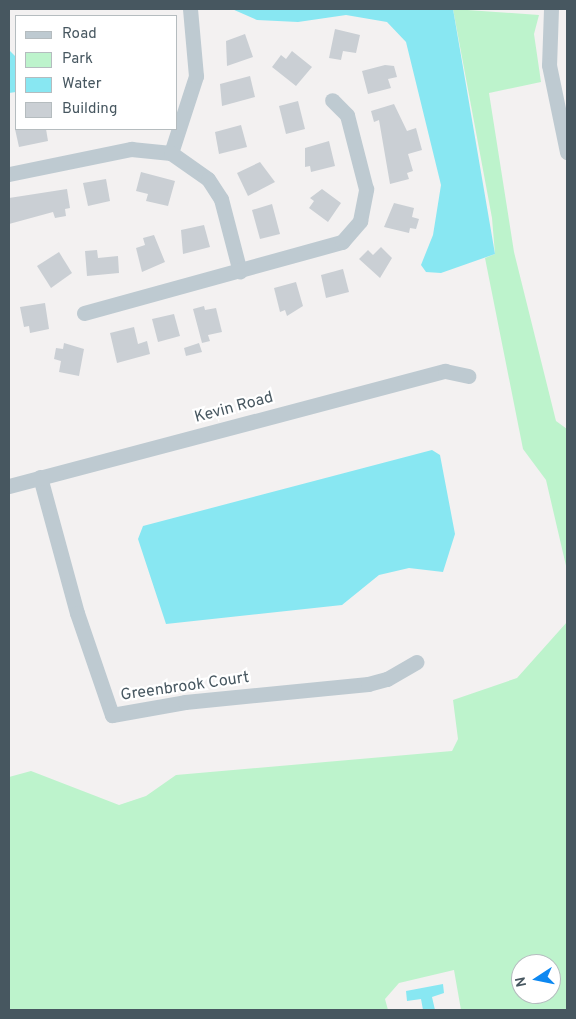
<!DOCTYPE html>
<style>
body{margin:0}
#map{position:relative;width:576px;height:1019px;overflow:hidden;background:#f3f1f1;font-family:Overpass,sans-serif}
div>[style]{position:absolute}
.green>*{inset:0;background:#bdf3cc}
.water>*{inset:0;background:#88e7f2}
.building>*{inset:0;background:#cacfd4}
.minor>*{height:15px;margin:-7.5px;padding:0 7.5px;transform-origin:7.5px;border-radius:7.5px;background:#becad1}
span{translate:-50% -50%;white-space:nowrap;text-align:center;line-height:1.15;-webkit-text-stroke:4.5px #fff;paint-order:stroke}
.street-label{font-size:16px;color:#475760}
.frame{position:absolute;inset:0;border:10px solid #475760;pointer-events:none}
.legend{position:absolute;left:15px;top:15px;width:162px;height:115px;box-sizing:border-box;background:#fff;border:1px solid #b5bcbf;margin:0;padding:6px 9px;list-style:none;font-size:15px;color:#475760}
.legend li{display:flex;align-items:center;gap:10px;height:25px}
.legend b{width:25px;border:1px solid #b5bcbf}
.north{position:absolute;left:511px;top:954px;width:50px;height:50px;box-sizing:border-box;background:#fff;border:1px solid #b5bcbf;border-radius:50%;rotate:259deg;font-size:14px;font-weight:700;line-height:20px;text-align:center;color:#475760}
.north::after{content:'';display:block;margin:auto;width:18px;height:22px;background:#0d88f1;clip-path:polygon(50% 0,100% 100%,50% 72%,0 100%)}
</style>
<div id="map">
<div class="green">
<i style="clip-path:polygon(453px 9px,539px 15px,534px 34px,541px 82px,489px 93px,514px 252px,556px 421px,567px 429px,567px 570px,546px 480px,523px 449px,485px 258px,495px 254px,492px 218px)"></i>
<i style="clip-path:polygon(evenodd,567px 622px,567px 1010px,461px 1010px,454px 970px,399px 983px,385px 999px,388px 1010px,9px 1010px,9px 777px,31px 771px,119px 805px,146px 796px,176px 775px,452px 751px,458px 739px,453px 700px,517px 678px,567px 622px,521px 964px,551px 964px,551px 994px,521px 994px,521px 964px)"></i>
</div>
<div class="water">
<i style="clip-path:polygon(232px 9px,453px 9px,495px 254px,441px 273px,426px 272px,421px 265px,433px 235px,441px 185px,406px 42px,387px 22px,346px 15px,298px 22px,257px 20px)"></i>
<i style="clip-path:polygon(9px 50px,16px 57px,16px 92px,9px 93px)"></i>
<i style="clip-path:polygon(432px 450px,440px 455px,455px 534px,443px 572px,409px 568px,379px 575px,342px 605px,166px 624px,138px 539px,143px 526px)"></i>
<i style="clip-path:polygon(443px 984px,444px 993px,432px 997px,435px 1010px,423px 1010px,421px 999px,407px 1001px,406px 991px)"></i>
</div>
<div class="building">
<i style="clip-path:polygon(335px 29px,360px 35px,356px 53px,343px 51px,341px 60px,329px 58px)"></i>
<i style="clip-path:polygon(245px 34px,253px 57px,227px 66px,226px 41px)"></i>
<i style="clip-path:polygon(292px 51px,312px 67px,296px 86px,272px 67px,281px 55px,286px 59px)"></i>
<i style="clip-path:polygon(385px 65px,394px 66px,397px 77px,388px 79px,391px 88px,368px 94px,362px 71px)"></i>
<i style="clip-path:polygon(250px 76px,255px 97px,222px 106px,220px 84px)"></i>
<i style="clip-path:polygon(298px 101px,305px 129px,286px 134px,279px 106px)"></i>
<i style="clip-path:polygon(394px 104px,407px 131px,416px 128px,422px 150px,408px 154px,413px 171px,407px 173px,409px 179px,390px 184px,379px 120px,374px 122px,371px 111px)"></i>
<i style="clip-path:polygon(241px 125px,247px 147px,219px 154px,215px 132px)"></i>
<i style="clip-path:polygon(15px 129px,46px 129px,48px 141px,19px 147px)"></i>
<i style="clip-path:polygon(329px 141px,335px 166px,311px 172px,310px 166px,305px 167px,305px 148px)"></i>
<i style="clip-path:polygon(260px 162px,275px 182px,248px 196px,237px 173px)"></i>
<i style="clip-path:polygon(141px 172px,175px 181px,168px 206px,146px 201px,148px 194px,136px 191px)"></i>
<i style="clip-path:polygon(106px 179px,110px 201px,88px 206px,83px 183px)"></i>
<i style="clip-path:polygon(67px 189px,70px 208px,65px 209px,66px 216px,55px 218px,53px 212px,9px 224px,9px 198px)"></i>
<i style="clip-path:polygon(322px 189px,341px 203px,328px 222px,309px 208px,314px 201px,310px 198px)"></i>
<i style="clip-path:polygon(394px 203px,414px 208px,412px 217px,419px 219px,416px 229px,410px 228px,409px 233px,384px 227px)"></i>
<i style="clip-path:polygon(272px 204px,280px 234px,260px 239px,252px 210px)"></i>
<i style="clip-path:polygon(204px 225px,210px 247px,183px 254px,181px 230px)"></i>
<i style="clip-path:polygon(154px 235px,165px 262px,142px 272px,136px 248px,145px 245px,143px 238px)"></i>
<i style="clip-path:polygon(381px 247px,392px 258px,380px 278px,359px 259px,368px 250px,373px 255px)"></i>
<i style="clip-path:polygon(97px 250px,98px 258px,118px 256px,119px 273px,87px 276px,85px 251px)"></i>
<i style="clip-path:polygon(59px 252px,72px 273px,51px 288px,37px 266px)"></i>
<i style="clip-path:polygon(343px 269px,349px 292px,326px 298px,321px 275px)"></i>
<i style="clip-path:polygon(296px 282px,303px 306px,287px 316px,285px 310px,280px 312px,274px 288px)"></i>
<i style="clip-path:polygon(45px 303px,49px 329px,30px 333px,29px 326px,24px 327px,20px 307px)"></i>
<i style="clip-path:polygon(204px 306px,205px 310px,216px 308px,222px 332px,208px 335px,210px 341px,202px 343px,193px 309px)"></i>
<i style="clip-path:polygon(174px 314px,180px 336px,158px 342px,152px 319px)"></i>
<i style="clip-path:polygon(134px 327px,138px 344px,147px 341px,150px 354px,117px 363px,110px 333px)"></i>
<i style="clip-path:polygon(64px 343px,84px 349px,79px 376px,59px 372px,61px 361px,54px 359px,56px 348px,63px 349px)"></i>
<i style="clip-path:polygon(199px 343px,202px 352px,186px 356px,184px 348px)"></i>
</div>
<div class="minor">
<i style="left:551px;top:9px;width:56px;rotate:92deg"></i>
<i style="left:549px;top:65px;width:89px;rotate:78.3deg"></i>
<i style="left:171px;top:153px;width:81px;rotate:-72deg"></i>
<i style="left:196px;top:76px;width:67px;rotate:-95.1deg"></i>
<i style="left:9px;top:174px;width:125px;rotate:-11.6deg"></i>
<i style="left:131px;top:149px;width:40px;rotate:5.7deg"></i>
<i style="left:171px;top:153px;width:45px;rotate:35.1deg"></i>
<i style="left:208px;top:179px;width:24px;rotate:57deg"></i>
<i style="left:221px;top:199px;width:75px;rotate:75.4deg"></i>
<i style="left:84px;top:313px;width:268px;rotate:-15.4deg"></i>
<i style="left:342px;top:242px;width:28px;rotate:-49deg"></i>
<i style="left:360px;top:221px;width:33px;rotate:-79deg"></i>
<i style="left:366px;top:189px;width:76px;rotate:-104.4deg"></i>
<i style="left:347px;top:115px;width:21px;rotate:-135deg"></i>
<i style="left:40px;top:477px;width:141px;rotate:74.8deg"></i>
<i style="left:77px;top:613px;width:108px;rotate:71.1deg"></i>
<i style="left:112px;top:715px;width:74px;rotate:-10.1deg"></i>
<i style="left:185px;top:702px;width:184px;rotate:-5.6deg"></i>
<i style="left:368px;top:684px;width:20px;rotate:-15deg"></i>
<i style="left:387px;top:679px;width:34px;rotate:-30deg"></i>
<i style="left:9px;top:486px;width:451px;rotate:-14.8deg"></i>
<i style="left:445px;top:371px;width:24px;rotate:12deg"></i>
</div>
<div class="street-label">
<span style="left:234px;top:408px;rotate:-15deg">Kevin Road</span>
<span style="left:185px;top:687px;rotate:-8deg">Greenbrook Court</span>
</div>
<div class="frame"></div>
<ul class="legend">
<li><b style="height:6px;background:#becad1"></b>Road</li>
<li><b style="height:14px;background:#bdf3cc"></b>Park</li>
<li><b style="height:14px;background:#88e7f2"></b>Water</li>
<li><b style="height:14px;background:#cacfd4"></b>Building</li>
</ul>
<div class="north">N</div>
</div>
